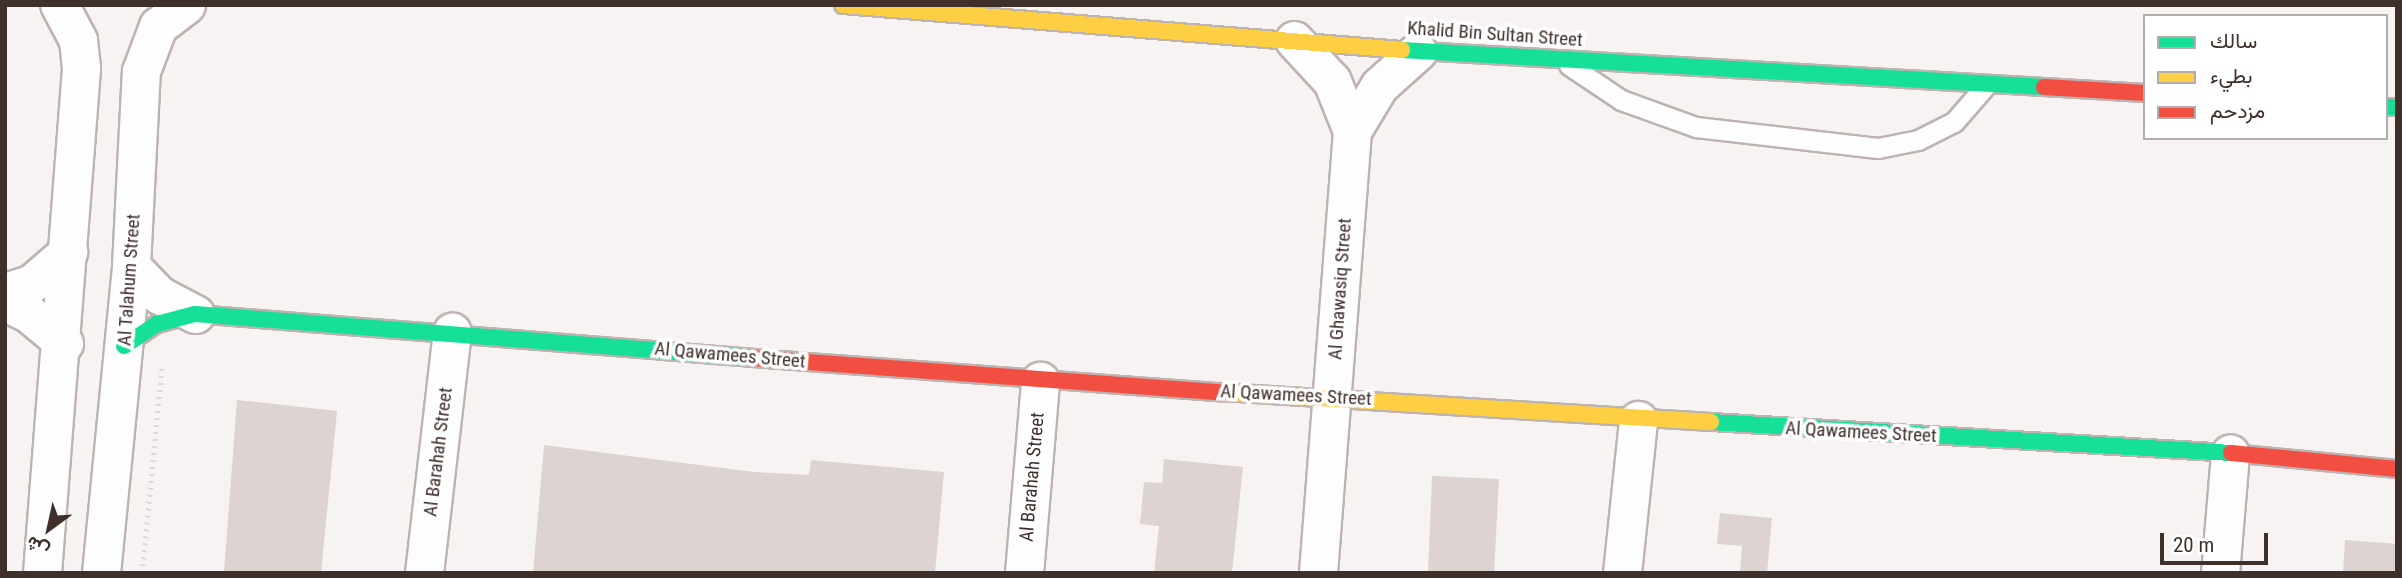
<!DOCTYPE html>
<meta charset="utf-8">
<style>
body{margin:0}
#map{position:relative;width:2402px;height:578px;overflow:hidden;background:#f8f3f3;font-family:"Roboto Condensed",Vazirmatn,sans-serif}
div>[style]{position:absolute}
.building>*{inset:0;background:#ddd3d1}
.path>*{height:4.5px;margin-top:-2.25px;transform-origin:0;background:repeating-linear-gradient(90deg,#dbd9d8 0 2px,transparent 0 7px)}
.roads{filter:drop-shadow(2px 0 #bdb3b1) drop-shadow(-2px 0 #bdb3b1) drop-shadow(0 2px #bdb3b1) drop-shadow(0 -2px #bdb3b1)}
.lane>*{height:19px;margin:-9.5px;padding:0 9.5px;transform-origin:9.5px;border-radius:9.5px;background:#fefdfd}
.street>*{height:37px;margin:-18.5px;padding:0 18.5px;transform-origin:18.5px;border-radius:18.5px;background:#fefdfd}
.fast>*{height:16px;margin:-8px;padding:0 8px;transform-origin:8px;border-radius:8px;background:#16e098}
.slow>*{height:16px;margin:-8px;padding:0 8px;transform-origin:8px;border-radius:8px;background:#ffcf43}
.jam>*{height:16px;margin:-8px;padding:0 8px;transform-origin:8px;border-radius:8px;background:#f24e42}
span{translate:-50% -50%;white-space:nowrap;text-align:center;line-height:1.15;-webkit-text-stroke:7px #fff;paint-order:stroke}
.street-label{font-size:19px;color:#40302c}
.frame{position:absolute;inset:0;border:7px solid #40302c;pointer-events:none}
.legend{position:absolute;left:2143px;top:14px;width:245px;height:126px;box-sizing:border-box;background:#fff;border:2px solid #b3acab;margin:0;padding:9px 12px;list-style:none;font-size:21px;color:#40302c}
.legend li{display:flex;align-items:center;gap:14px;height:35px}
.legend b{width:35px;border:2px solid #b3acab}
.north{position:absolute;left:14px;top:494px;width:70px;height:70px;-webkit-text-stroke:5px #fff;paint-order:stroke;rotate:213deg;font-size:19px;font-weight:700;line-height:28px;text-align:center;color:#40302c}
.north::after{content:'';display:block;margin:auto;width:24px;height:32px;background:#40302c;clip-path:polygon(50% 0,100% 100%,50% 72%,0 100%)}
.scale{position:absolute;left:2160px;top:533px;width:108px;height:32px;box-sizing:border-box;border:4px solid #40302c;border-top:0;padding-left:9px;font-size:21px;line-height:24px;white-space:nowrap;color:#40302c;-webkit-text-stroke:5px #fff;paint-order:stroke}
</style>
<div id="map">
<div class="building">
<i style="clip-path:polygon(237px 400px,337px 411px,321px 573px,224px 573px)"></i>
<i style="clip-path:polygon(544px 445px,754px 472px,809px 475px,811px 460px,944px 472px,935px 573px,533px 573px)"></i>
<i style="clip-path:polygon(1164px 459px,1243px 467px,1232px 573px,1154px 573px,1159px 526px,1140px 524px,1144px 482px,1162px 483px)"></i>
<i style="clip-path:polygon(1432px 476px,1499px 479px,1494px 573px,1428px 573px)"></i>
<i style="clip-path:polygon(1720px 513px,1772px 518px,1767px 573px,1740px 573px,1742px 546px,1717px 544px)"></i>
<i style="clip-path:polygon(2345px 540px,2397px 544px,2397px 573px,2343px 573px)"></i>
</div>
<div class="path">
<i style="left:142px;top:573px;width:209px;rotate:-84.5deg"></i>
</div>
<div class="roads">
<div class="lane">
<i style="left:1569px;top:65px;width:63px;rotate:33.9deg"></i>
<i style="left:1621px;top:100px;width:80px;rotate:19.8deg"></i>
<i style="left:1696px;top:127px;width:183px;rotate:6.6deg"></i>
<i style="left:1878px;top:148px;width:41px;rotate:-11.3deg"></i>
<i style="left:1918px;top:140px;width:40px;rotate:-26.6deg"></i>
<i style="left:1954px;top:122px;width:49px;rotate:-49.1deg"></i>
</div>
<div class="street">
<i style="left:1294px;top:40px;width:56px;rotate:47.2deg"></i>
<i style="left:1332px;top:81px;width:54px;rotate:68.2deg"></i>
<i style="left:1352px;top:131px;width:443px;rotate:94.4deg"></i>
<i style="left:1352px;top:131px;width:52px;rotate:-59deg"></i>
<i style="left:1379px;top:86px;width:52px;rotate:-41.9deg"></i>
<i style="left:131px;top:266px;width:40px;rotate:46deg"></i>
<i style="left:159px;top:295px;width:41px;rotate:27.8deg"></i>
<i style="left:5px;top:292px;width:28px;rotate:-18deg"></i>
<i style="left:32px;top:283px;width:48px;rotate:-40.7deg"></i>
<i style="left:5px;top:302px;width:25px;rotate:26deg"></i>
<i style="left:28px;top:313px;width:47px;rotate:39.8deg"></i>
<i style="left:42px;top:573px;width:507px;rotate:-85.58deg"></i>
<i style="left:81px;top:68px;width:28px;rotate:-96deg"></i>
<i style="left:78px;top:40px;width:40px;rotate:-118deg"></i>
<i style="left:101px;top:573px;width:308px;rotate:-84.4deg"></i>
<i style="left:131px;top:266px;width:195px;rotate:-87.1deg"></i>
<i style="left:141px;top:71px;width:48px;rotate:-69.3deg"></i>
<i style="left:158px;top:26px;width:35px;rotate:-37deg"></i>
<i style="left:424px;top:573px;width:243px;rotate:-83.4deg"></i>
<i style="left:1024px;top:573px;width:193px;rotate:-85.2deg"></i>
<i style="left:1622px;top:573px;width:154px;rotate:-84deg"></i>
<i style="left:2220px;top:573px;width:120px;rotate:-85.2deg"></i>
</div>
<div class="fast">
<i style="left:1402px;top:50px;width:643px;rotate:3.3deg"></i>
<i style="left:2386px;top:107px;width:11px"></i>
<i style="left:124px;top:346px;width:40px;rotate:-34deg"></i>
<i style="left:157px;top:324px;width:39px;rotate:-15deg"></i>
<i style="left:195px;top:314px;width:561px;rotate:4.5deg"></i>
<i style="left:1711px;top:422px;width:521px;rotate:3.41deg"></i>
</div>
<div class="slow">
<i style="left:843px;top:5px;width:561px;rotate:4.6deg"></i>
<i style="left:1222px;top:392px;width:490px;rotate:3.5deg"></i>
</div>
<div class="jam">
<i style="left:2044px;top:87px;width:101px;rotate:3.4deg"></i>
<i style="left:754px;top:358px;width:469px;rotate:4.2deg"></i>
<i style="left:2231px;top:453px;width:167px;rotate:5.5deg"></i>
</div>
</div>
<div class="street-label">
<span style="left:1495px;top:34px;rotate:4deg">Khalid Bin Sultan Street</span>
<span style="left:129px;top:280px;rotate:-86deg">Al Talahum Street</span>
<span style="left:1340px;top:289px;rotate:-86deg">Al Ghawasiq Street</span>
<span style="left:730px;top:355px;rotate:5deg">Al Qawamees Street</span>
<span style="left:1296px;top:395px;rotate:3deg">Al Qawamees Street</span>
<span style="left:1861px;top:432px;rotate:3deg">Al Qawamees Street</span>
<span style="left:438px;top:452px;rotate:-83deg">Al Barahah Street</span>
<span style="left:1032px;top:477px;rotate:-85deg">Al Barahah Street</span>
</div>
<div class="frame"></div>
<ul class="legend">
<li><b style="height:9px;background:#16e098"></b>سالك</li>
<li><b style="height:9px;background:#ffcf43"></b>بطيء</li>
<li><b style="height:9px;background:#f24e42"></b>مزدحم</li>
</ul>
<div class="north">ش</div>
<div class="scale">20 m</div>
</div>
